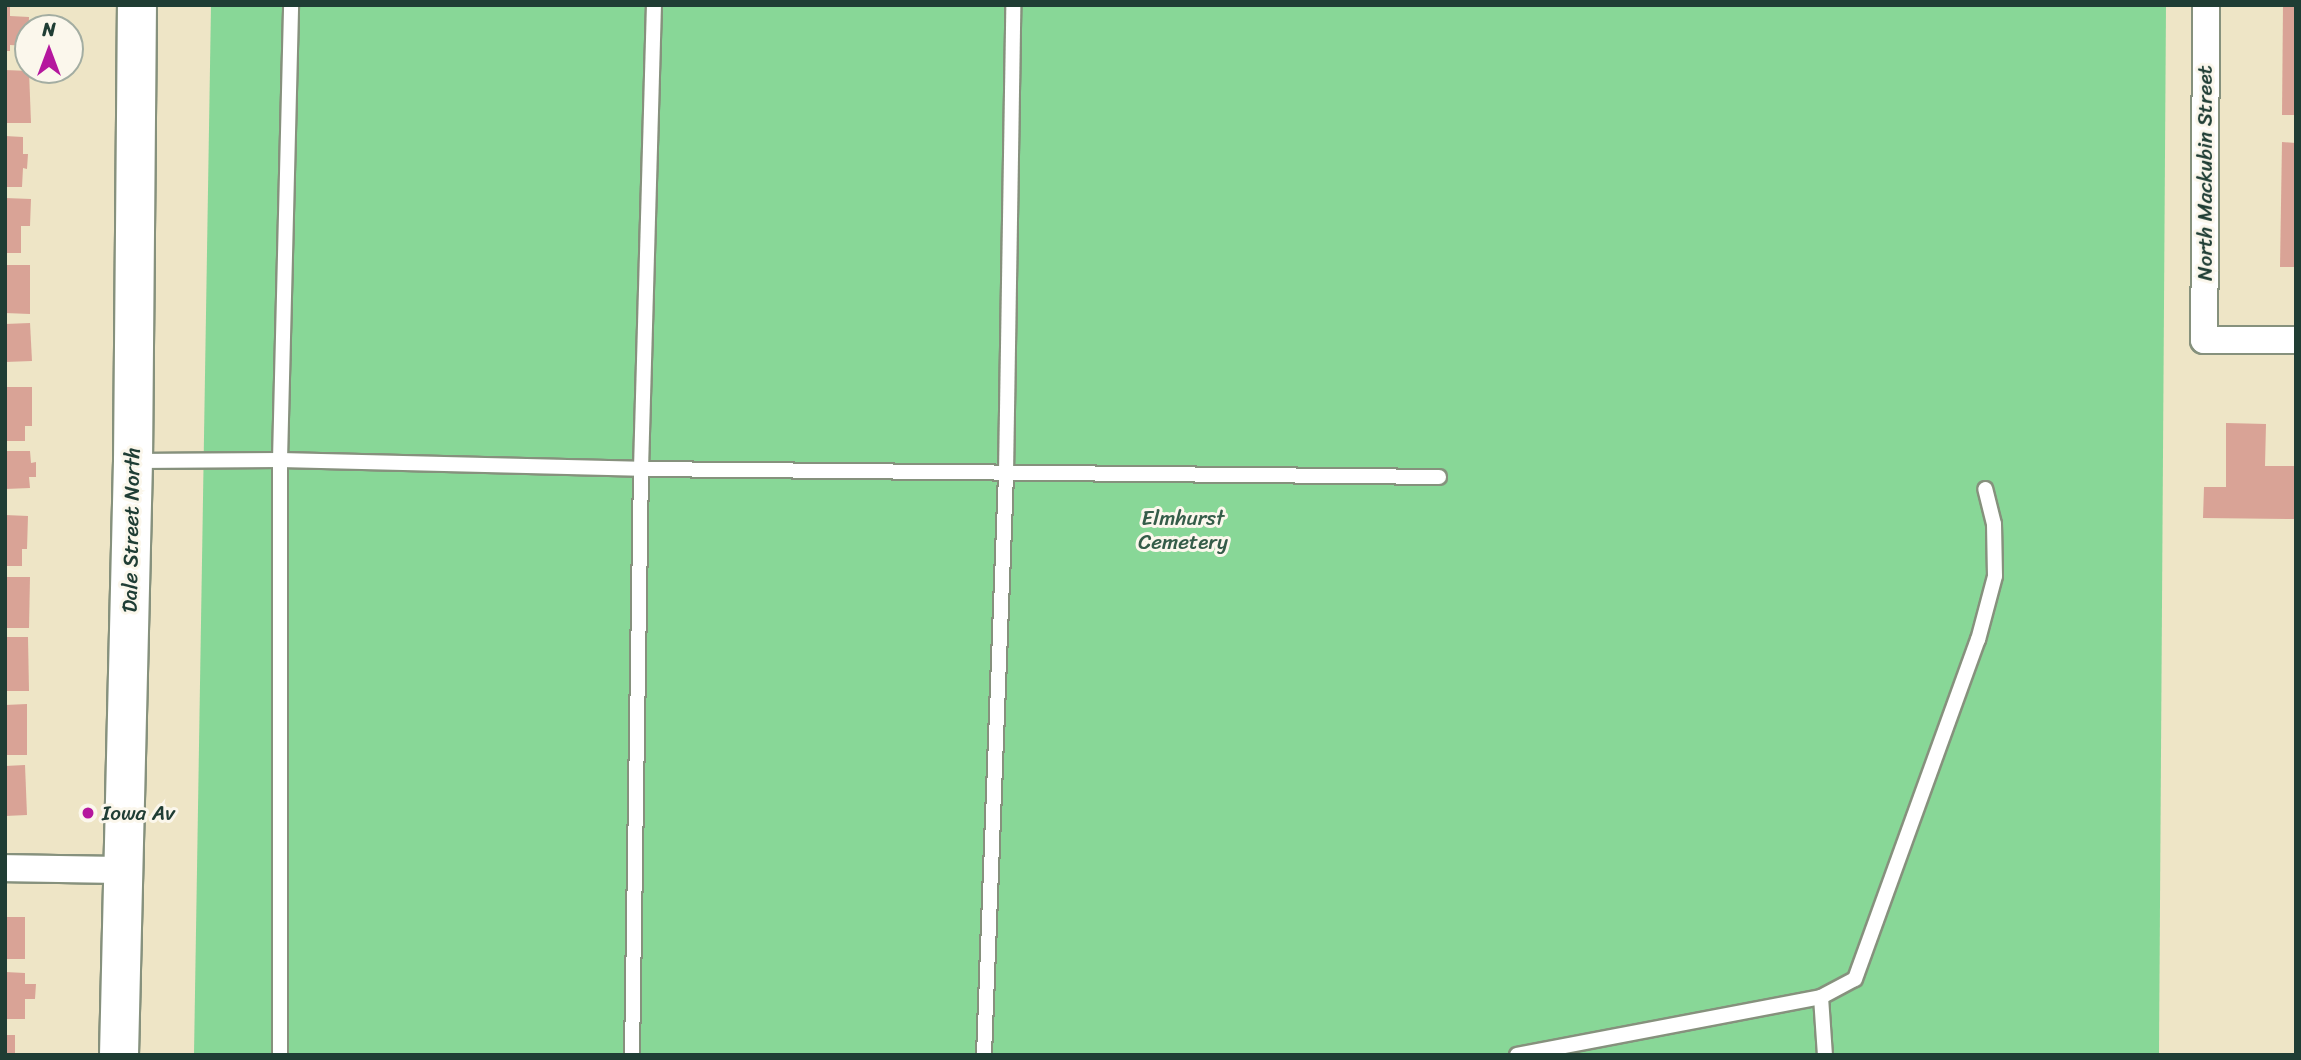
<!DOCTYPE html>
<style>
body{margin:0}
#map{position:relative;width:2301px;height:1060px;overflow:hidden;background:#eee5c6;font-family:Sriracha,sans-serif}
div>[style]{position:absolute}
.green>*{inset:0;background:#88d797}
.building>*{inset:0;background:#d9a396}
.roads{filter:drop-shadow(2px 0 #86917d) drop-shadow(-2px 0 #86917d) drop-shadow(0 2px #86917d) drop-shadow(0 -2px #86917d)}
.lane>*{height:14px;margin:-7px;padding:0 7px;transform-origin:7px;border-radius:7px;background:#fff}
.street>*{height:26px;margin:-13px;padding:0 13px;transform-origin:13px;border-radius:13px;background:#fff}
.secondary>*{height:38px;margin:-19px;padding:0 19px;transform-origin:19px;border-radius:19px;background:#fff}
.dots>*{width:19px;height:19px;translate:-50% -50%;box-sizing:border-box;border:4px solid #fbf7ec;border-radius:50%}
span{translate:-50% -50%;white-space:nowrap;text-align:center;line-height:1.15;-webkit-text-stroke:6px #fbf7ec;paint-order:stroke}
.street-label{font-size:21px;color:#1f3d34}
.park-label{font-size:21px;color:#345c48}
.poi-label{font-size:21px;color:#1f3d34}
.left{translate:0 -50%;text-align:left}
.frame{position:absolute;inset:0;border:7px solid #1f3d34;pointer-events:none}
.north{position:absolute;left:14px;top:14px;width:70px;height:70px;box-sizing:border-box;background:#fbf7ec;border:2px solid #a3ada2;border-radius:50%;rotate:0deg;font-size:19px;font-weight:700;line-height:28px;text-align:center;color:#1f3d34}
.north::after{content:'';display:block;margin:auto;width:24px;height:32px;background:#b5179e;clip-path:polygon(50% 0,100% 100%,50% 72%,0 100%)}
</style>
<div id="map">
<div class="green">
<i style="clip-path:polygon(211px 5px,2166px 5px,2159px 1055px,194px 1055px)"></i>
</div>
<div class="building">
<i style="clip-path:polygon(2283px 5px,2296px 5px,2296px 115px,2282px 115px)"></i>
<i style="clip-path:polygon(5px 7px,10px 7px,10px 16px,29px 17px,28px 46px,10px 45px,10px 51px,5px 51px)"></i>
<i style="clip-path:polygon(5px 70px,29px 71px,31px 123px,5px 123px)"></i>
<i style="clip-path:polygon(5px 136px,23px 137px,23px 154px,28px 154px,27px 169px,23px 168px,22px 187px,5px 187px)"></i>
<i style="clip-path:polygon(2282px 142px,2296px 143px,2296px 267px,2280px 267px)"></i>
<i style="clip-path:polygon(5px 198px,31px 199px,30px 226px,21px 226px,21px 253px,5px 253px)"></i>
<i style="clip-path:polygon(5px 265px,30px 265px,30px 314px,5px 313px)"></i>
<i style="clip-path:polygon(30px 323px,32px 361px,5px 362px,5px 324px)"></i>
<i style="clip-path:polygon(5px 387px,32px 387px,32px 426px,25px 426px,25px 441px,5px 441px)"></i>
<i style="clip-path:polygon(2226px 423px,2266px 424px,2265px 466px,2296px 466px,2296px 519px,2203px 518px,2204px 487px,2226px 487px)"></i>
<i style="clip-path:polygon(5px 451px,30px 451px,31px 463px,36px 462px,36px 477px,29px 477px,30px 488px,5px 489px)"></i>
<i style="clip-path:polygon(5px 515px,28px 516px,27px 549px,22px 549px,22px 566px,5px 566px)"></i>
<i style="clip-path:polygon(5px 577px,30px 577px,29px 628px,5px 628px)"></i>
<i style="clip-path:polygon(5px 637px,28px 637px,29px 691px,5px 691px)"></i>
<i style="clip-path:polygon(27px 704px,27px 755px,5px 755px,5px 705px)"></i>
<i style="clip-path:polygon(25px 765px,27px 815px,5px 816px,5px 766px)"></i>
<i style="clip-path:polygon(5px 917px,25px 917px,25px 959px,5px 959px)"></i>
<i style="clip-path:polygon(5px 972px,25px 973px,25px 984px,36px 984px,35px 999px,25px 999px,25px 1019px,5px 1019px)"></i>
<i style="clip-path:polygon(5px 1035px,15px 1035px,15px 1055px,5px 1055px)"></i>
</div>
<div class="roads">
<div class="lane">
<i style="left:135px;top:461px;width:145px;rotate:-0.4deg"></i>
<i style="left:280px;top:460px;width:361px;rotate:1.4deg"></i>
<i style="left:641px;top:469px;width:798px;rotate:0.57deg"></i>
<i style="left:1821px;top:997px;width:58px;rotate:86.1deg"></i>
<i style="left:280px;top:1055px;width:595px;rotate:-90deg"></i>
<i style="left:280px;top:460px;width:455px;rotate:-88.6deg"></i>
<i style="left:632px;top:1055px;width:586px;rotate:-89.12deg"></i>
<i style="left:641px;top:469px;width:464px;rotate:-88.4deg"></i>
<i style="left:984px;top:1055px;width:581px;rotate:-87.83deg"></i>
<i style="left:1006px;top:474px;width:469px;rotate:-89.1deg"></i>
<i style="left:1517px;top:1055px;width:309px;rotate:-10.8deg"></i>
<i style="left:1821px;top:997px;width:38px;rotate:-28deg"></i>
<i style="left:1855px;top:979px;width:361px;rotate:-70.1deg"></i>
<i style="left:1978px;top:640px;width:66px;rotate:-75.1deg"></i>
<i style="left:1995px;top:576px;width:52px;rotate:-91.1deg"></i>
<i style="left:1994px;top:524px;width:36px;rotate:-104deg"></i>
</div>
<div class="street">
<i style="left:2206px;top:5px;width:335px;rotate:90.3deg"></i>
<i style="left:2204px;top:340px;width:92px"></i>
<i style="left:5px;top:868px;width:117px;rotate:1deg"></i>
</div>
<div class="secondary">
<i style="left:119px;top:1055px;width:594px;rotate:-88.65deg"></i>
<i style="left:133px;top:461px;width:456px;rotate:-89.5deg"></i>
</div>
</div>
<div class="dots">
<i style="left:88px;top:813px;background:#b5179e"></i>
</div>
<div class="street-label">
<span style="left:2205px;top:173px;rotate:-90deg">North Mackubin Street</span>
<span style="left:131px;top:530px;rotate:-89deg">Dale Street North</span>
</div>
<div class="park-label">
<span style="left:1183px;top:530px">Elmhurst<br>Cemetery</span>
</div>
<div class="poi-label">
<span class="left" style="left:102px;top:813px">Iowa Av</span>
</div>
<div class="frame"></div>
<div class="north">N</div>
</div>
